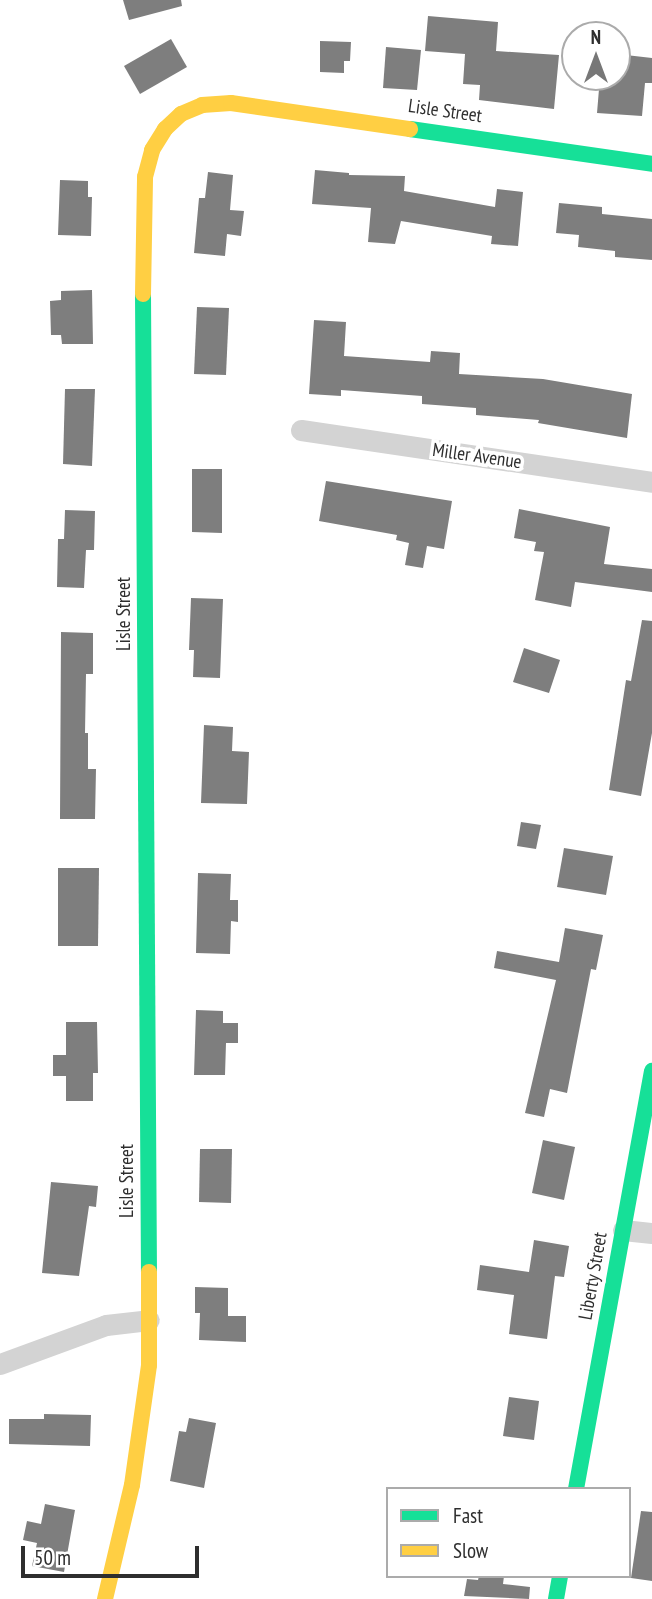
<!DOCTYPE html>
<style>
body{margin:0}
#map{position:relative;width:652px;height:1599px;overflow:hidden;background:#fff;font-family:"PT Sans Narrow",sans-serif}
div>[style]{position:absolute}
.building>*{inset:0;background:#7e7e7e}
.street>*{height:21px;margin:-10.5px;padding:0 10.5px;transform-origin:10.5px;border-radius:10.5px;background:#d3d3d3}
.fast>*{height:16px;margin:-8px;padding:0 8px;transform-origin:8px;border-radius:8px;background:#16e098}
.slow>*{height:16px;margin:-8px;padding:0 8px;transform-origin:8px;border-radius:8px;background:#ffcf43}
span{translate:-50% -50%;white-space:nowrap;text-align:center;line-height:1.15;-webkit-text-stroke:7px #fff;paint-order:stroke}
.street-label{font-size:19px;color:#2e2e2e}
.legend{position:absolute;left:386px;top:1487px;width:245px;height:91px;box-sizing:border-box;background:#fff;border:2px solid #ababab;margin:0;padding:9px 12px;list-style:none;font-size:21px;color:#2e2e2e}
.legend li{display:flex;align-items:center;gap:14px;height:35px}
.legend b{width:35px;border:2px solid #ababab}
.north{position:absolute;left:561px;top:21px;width:70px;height:70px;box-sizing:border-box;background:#fff;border:2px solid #ababab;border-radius:50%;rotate:0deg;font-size:19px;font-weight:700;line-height:28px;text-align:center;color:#2e2e2e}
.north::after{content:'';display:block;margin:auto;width:24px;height:32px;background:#777;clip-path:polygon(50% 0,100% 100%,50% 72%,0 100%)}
.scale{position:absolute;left:21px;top:1546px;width:178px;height:32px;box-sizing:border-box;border:4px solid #2e2e2e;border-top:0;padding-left:9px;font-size:21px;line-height:24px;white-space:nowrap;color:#2e2e2e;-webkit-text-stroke:5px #fff;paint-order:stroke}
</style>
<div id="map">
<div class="building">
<i style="clip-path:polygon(123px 0,181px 0,182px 6px,129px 20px)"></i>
<i style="clip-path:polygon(428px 16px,498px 22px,496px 51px,559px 55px,554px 109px,479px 100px,480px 85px,463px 84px,465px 54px,425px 51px)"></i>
<i style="clip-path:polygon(171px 39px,187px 67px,140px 94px,124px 66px)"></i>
<i style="clip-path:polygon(320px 41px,351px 42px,350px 61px,344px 61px,344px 73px,320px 72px)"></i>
<i style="clip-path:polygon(386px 47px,421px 50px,417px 90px,383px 88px)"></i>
<i style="clip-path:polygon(617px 54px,652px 58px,652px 83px,645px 83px,642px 116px,597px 113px,600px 77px,617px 77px)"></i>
<i style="clip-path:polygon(315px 170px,349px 173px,349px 175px,405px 176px,404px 191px,495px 207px,497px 189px,523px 192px,518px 246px,491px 244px,492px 236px,401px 221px,395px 244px,368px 242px,371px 208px,312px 204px)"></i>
<i style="clip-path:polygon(208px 172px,233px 175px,230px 210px,244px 211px,241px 236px,227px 234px,225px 256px,194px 253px,199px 198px,205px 198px)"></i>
<i style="clip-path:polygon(60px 180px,88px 181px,88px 197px,92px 197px,91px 236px,58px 235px)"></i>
<i style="clip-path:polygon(559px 203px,602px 207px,602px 214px,652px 219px,652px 260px,615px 257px,615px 251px,578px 247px,579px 235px,556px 233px)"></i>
<i style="clip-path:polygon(92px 290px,93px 344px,62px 344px,61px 335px,51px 335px,50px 301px,61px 300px,61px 291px)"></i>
<i style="clip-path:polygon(197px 307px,229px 308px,226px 375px,194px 374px)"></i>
<i style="clip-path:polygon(314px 320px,346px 322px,344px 356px,430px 362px,431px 351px,460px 353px,459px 374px,543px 379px,632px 394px,627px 438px,538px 423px,539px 420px,476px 415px,476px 408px,422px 404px,422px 396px,341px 390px,341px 396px,309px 394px)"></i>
<i style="clip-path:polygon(65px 389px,95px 389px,92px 466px,63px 464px)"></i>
<i style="clip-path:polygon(192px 469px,222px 469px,222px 533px,192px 532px)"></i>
<i style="clip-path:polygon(326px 481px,452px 501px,444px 549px,427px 546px,423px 568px,405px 565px,409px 543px,396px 540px,397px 535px,319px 521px)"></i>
<i style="clip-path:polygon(519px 509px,610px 527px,604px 564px,652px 569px,652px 592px,575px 582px,571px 607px,535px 600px,544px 552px,534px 551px,536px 542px,514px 538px)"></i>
<i style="clip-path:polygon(65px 510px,95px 511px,94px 550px,86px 550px,84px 588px,57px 587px,58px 539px,64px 539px)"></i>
<i style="clip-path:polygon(191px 598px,223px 599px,220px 678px,193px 677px,194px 650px,189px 650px)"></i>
<i style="clip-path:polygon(642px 620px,652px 621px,652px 733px,641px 796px,609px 790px,626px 680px,631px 681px)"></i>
<i style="clip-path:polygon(61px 632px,93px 633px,93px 674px,86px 674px,85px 733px,88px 733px,88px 769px,96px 769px,95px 819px,60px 819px)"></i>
<i style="clip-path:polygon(524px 648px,560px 660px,549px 693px,513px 682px)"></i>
<i style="clip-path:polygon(204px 725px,233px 727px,232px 751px,249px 752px,247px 804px,201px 803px)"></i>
<i style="clip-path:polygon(521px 822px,541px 825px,536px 849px,517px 846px)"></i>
<i style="clip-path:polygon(564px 848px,613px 856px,606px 895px,557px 887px)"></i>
<i style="clip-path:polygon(58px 868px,99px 868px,98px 946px,58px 946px)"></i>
<i style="clip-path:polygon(198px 873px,231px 874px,230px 900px,238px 900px,238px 922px,231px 921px,230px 954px,196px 953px)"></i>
<i style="clip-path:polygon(565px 928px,603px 935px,596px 970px,591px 969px,567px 1093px,550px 1089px,544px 1117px,525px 1113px,556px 980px,494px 968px,497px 951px,559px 962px)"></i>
<i style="clip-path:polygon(196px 1010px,223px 1011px,223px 1023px,238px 1023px,238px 1043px,226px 1043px,225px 1075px,194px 1075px)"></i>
<i style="clip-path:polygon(66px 1022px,97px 1022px,98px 1073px,93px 1073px,93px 1101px,66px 1101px,66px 1076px,53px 1076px,53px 1055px,66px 1055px)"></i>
<i style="clip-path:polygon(543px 1140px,575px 1147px,564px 1200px,532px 1193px)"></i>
<i style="clip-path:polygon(200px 1149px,232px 1149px,231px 1203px,199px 1202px)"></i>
<i style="clip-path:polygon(51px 1182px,98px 1186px,96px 1207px,89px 1206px,79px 1276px,42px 1273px)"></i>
<i style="clip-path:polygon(534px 1240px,569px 1246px,564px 1277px,555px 1276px,547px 1339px,509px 1334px,514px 1295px,477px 1290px,480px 1265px,529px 1272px)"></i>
<i style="clip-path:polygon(195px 1287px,228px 1288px,228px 1316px,246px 1316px,246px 1342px,199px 1340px,200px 1313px,195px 1313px)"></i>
<i style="clip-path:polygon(509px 1397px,539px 1401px,534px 1440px,503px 1436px)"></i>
<i style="clip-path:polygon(44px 1414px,91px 1415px,90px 1446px,9px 1444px,9px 1419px,44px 1419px)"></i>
<i style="clip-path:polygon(189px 1418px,216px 1423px,204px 1488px,170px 1481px,179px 1431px,186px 1432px)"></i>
<i style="clip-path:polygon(45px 1504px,75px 1510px,64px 1572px,32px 1566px,37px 1543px,23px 1540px,27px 1521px,41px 1524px)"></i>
<i style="clip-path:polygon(641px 1511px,652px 1512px,652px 1581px,631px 1578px)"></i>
<i style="clip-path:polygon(479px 1576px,504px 1576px,503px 1584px,530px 1587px,529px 1599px,464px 1596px,467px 1579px,478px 1580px)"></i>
</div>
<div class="street">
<i style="left:301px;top:430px;width:355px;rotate:8.4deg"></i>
<i style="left:623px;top:1230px;width:29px;rotate:6deg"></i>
<i style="left:0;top:1364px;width:113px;rotate:-20.2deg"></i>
<i style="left:106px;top:1325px;width:43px;rotate:-6.6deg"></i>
</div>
<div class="fast">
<i style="left:410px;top:129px;width:245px;rotate:8.2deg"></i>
<i style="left:143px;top:294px;width:978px;rotate:89.65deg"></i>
<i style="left:576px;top:1489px;width:425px;rotate:-79.7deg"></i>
<i style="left:556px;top:1599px;width:23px;rotate:-80deg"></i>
</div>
<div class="slow">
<i style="left:143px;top:294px;width:117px;rotate:-89deg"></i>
<i style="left:145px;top:177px;width:28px;rotate:-75deg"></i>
<i style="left:152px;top:150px;width:25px;rotate:-58deg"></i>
<i style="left:165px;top:129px;width:22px;rotate:-43deg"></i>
<i style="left:181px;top:114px;width:23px;rotate:-23deg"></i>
<i style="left:202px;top:105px;width:29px;rotate:-4deg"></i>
<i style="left:231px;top:103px;width:181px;rotate:8.3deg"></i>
<i style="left:105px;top:1599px;width:117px;rotate:-76.7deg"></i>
<i style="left:132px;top:1485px;width:121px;rotate:-81.9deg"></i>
<i style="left:149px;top:1365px;width:93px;rotate:-90deg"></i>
</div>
<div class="street-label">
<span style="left:445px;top:111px;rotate:8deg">Lisle Street</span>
<span style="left:477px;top:456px;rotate:8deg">Miller Avenue</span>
<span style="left:124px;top:614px;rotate:-90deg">Lisle Street</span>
<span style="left:127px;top:1181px;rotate:-90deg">Lisle Street</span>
<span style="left:593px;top:1276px;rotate:-80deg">Liberty Street</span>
</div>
<ul class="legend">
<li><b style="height:9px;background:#16e098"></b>Fast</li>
<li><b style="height:9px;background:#ffcf43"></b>Slow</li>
</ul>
<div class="north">N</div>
<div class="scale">50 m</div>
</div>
